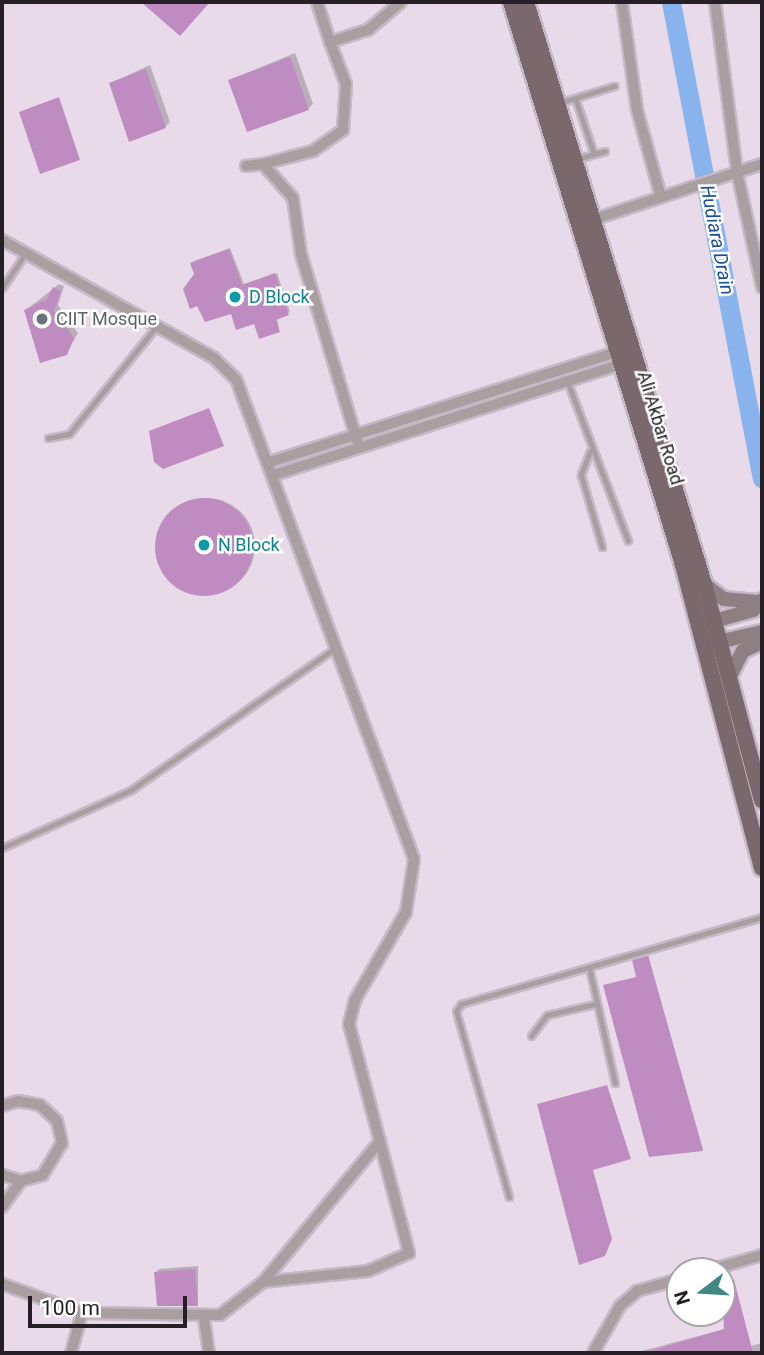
<!DOCTYPE html>
<style>
body{margin:0}
#map{position:relative;width:764px;height:1355px;overflow:hidden;background:#e9daea;font-family:Roboto,sans-serif}
div>[style]{position:absolute}
.shadow>*{inset:0;background:#0003}
.round{border-radius:50%}
.river>*{height:19px;margin:-9.5px;padding:0 9.5px;transform-origin:9.5px;border-radius:9.5px;background:#88b3ed}
.building>*{inset:0;background:#bf8cc2}
.roads{filter:drop-shadow(2px 0 #c6b9c7) drop-shadow(-2px 0 #c6b9c7) drop-shadow(0 2px #c6b9c7) drop-shadow(0 -2px #c6b9c7)}
.lane>*{height:5px;margin:-2.5px;padding:0 2.5px;transform-origin:2.5px;border-radius:2.5px;background:#a99ea0}
.street>*{height:10px;margin:-5px;padding:0 5px;transform-origin:5px;border-radius:5px;background:#a99ea0}
.secondary>*{height:14px;margin:-7px;padding:0 7px;transform-origin:7px;border-radius:7px;background:#8e7f82}
.primary>*{height:16px;margin:-8px;padding:0 8px;transform-origin:8px;border-radius:8px;background:#7a686c}
.dots>*{width:19px;height:19px;translate:-50% -50%;box-sizing:border-box;border:4px solid #fff;border-radius:50%}
span{translate:-50% -50%;white-space:nowrap;text-align:center;line-height:1.15;-webkit-text-stroke:5px #fff;paint-order:stroke}
.culture-label{font-size:18px;color:#0d838f}
.left{translate:0 -50%;text-align:left}
.worship-label{font-size:18px;color:#5b616d}
.street-label{font-size:18px;color:#262026}
.water-label{font-size:19px;color:#1b5196;font-style:italic}
.frame{position:absolute;inset:0;border:4px solid #262026;pointer-events:none}
.north{position:absolute;left:666px;top:1257px;width:70px;height:70px;box-sizing:border-box;background:#fff;border:2px solid #a8a6a8;border-radius:50%;rotate:253deg;font-size:19px;font-weight:700;line-height:28px;text-align:center;color:#262026}
.north::after{content:'';display:block;margin:auto;width:24px;height:32px;background:#408886;clip-path:polygon(50% 0,100% 100%,50% 72%,0 100%)}
.scale{position:absolute;left:28px;top:1296px;width:159px;height:32px;box-sizing:border-box;border:4px solid #262026;border-top:0;padding-left:9px;font-size:21px;line-height:24px;white-space:nowrap;color:#262026;-webkit-text-stroke:5px #fff;paint-order:stroke}
</style>
<div id="map">
<div class="shadow">
<i style="clip-path:polygon(295px 53px,313px 104px,308px 109px,230px 80px)"></i>
<i style="clip-path:polygon(150px 65px,170px 122px,165px 127px,111px 83px)"></i>
<i style="clip-path:polygon(230px 248px,244px 284px,277px 273px,290px 312px,277px 317px,279px 330px,232px 311px,196px 274px,194px 261px)"></i>
<i style="clip-path:polygon(59px 284px,64px 286px,58px 305px,78px 333px,66px 354px,26px 310px)"></i>
<i class="round" style="left:159px;top:498px;width:96px;height:96px"></i>
<i style="clip-path:polygon(648px 956px,703px 1149px,702px 1149px,638px 977px,634px 961px)"></i>
<i style="clip-path:polygon(198px 1266px,198px 1304px,156px 1273px,159px 1269px)"></i>
<i style="clip-path:polygon(734px 1281px,751px 1346px,762px 1343px,762px 1353px,727px 1353px,723px 1343px,689px 1353px,634px 1353px,725px 1329px,722px 1284px)"></i>
</div>
<div class="river">
<i style="left:671px;top:2px;width:485px;rotate:79.2deg"></i>
</div>
<div class="building">
<i style="clip-path:polygon(141px 2px,210px 2px,180px 36px)"></i>
<i style="clip-path:polygon(290px 57px,309px 110px,247px 132px,228px 80px)"></i>
<i style="clip-path:polygon(146px 69px,166px 128px,129px 142px,109px 83px)"></i>
<i style="clip-path:polygon(59px 97px,80px 160px,40px 174px,19px 112px)"></i>
<i style="clip-path:polygon(229px 249px,242px 285px,275px 273px,289px 315px,276px 320px,280px 332px,259px 339px,254px 324px,236px 330px,231px 314px,205px 322px,197px 306px,190px 309px,183px 289px,194px 274px,190px 263px)"></i>
<i style="clip-path:polygon(53px 287px,61px 291px,54px 311px,74px 338px,67px 355px,40px 363px,24px 310px,47px 299px)"></i>
<i style="clip-path:polygon(209px 408px,224px 446px,163px 469px,154px 462px,149px 431px)"></i>
<i class="round" style="left:155px;top:498px;width:98px;height:98px"></i>
<i style="clip-path:polygon(648px 955px,703px 1151px,649px 1157px,603px 985px,636px 977px,632px 960px)"></i>
<i style="clip-path:polygon(607px 1085px,631px 1159px,593px 1170px,612px 1239px,605px 1256px,579px 1265px,537px 1104px)"></i>
<i style="clip-path:polygon(195px 1269px,198px 1306px,157px 1306px,154px 1272px)"></i>
<i style="clip-path:polygon(734px 1280px,753px 1353px,644px 1353px,724px 1329px,722px 1284px)"></i>
</div>
<div class="roads">
<div class="lane">
<i style="left:575px;top:98px;width:59px;rotate:71.3deg"></i>
<i style="left:559px;top:103px;width:58px;rotate:-17.2deg"></i>
<i style="left:577px;top:159px;width:29px;rotate:-16deg"></i>
<i style="left:2px;top:288px;width:41px;rotate:-55.9deg"></i>
<i style="left:567px;top:381px;width:171px;rotate:69.1deg"></i>
<i style="left:48px;top:438px;width:21px;rotate:-11deg"></i>
<i style="left:69px;top:434px;width:138px;rotate:-50.9deg"></i>
<i style="left:590px;top:451px;width:26px;rotate:111deg"></i>
<i style="left:581px;top:475px;width:75px;rotate:73.7deg"></i>
<i style="left:2px;top:848px;width:141px;rotate:-24.2deg"></i>
<i style="left:131px;top:790px;width:249px;rotate:-34.8deg"></i>
<i style="left:589px;top:967px;width:119px;rotate:77.4deg"></i>
<i style="left:531px;top:1036px;width:26px;rotate:-53deg"></i>
<i style="left:547px;top:1015px;width:49px;rotate:-12.9deg"></i>
<i style="left:509px;top:1197px;width:193px;rotate:-105.9deg"></i>
<i style="left:456px;top:1011px;width:9px;rotate:-54deg"></i>
<i style="left:461px;top:1004px;width:313px;rotate:-16.1deg"></i>
</div>
<div class="street">
<i style="left:317px;top:2px;width:42px;rotate:72deg"></i>
<i style="left:622px;top:2px;width:109px;rotate:82.1deg"></i>
<i style="left:637px;top:110px;width:90px;rotate:74.6deg"></i>
<i style="left:715px;top:2px;width:171px;rotate:82.6deg"></i>
<i style="left:737px;top:172px;width:118px;rotate:77.7deg"></i>
<i style="left:263px;top:164px;width:52px;rotate:-14.6deg"></i>
<i style="left:313px;top:151px;width:37px;rotate:-35deg"></i>
<i style="left:343px;top:130px;width:46px;rotate:-86.3deg"></i>
<i style="left:346px;top:84px;width:45px;rotate:-110.9deg"></i>
<i style="left:330px;top:42px;width:40px;rotate:-18deg"></i>
<i style="left:368px;top:30px;width:43px;rotate:-40.3deg"></i>
<i style="left:246px;top:166px;width:17px;rotate:-7deg"></i>
<i style="left:263px;top:164px;width:45px;rotate:48.6deg"></i>
<i style="left:293px;top:198px;width:57px;rotate:81.9deg"></i>
<i style="left:301px;top:254px;width:195px;rotate:73.3deg"></i>
<i style="left:592px;top:220px;width:179px;rotate:-18.2deg"></i>
<i style="left:2px;top:240px;width:243px;rotate:29.1deg"></i>
<i style="left:214px;top:358px;width:30px;rotate:44deg"></i>
<i style="left:236px;top:379px;width:512px;rotate:69.65deg"></i>
<i style="left:414px;top:859px;width:54px;rotate:98.6deg"></i>
<i style="left:406px;top:912px;width:102px;rotate:120.1deg"></i>
<i style="left:355px;top:1000px;width:25px;rotate:104deg"></i>
<i style="left:349px;top:1024px;width:237px;rotate:75.3deg"></i>
<i style="left:409px;top:1253px;width:45px;rotate:156.3deg"></i>
<i style="left:368px;top:1271px;width:106px;rotate:174deg"></i>
<i style="left:270px;top:462px;width:363px;rotate:-17.6deg"></i>
<i style="left:274px;top:475px;width:364px;rotate:-17.7deg"></i>
<i style="left:2px;top:1106px;width:17px;rotate:-17deg"></i>
<i style="left:18px;top:1101px;width:22px;rotate:10deg"></i>
<i style="left:40px;top:1105px;width:23px;rotate:43deg"></i>
<i style="left:57px;top:1121px;width:23px;rotate:77deg"></i>
<i style="left:62px;top:1143px;width:37px;rotate:121deg"></i>
<i style="left:43px;top:1175px;width:23px;rotate:165deg"></i>
<i style="left:21px;top:1181px;width:20px;rotate:-162deg"></i>
<i style="left:2px;top:1207px;width:32px;rotate:-54deg"></i>
<i style="left:707px;top:1271px;width:57px;rotate:-16.2deg"></i>
<i style="left:2px;top:1284px;width:85px;rotate:19.9deg"></i>
<i style="left:82px;top:1313px;width:138px;rotate:0.8deg"></i>
<i style="left:220px;top:1315px;width:54px;rotate:-37.5deg"></i>
<i style="left:263px;top:1282px;width:183px;rotate:-50.3deg"></i>
<i style="left:204px;top:1318px;width:35px;rotate:82deg"></i>
<i style="left:71px;top:1353px;width:41px;rotate:-74.6deg"></i>
<i style="left:593px;top:1353px;width:54px;rotate:-60.1deg"></i>
<i style="left:620px;top:1306px;width:23px;rotate:-41deg"></i>
<i style="left:637px;top:1291px;width:45px;rotate:-15.6deg"></i>
</div>
<div class="secondary">
<i style="left:704px;top:584px;width:25px;rotate:37deg"></i>
<i style="left:724px;top:599px;width:33px;rotate:5deg"></i>
<i style="left:704px;top:624px;width:51px;rotate:-15.9deg"></i>
<i style="left:753px;top:610px;width:13px;rotate:-48deg"></i>
<i style="left:705px;top:645px;width:58px;rotate:-12.8deg"></i>
<i style="left:730px;top:676px;width:28px;rotate:-63deg"></i>
<i style="left:743px;top:651px;width:21px;rotate:-25deg"></i>
</div>
<div class="primary">
<i style="left:511px;top:2px;width:589px;rotate:73.01deg"></i>
<i style="left:683px;top:565px;width:313px;rotate:75.4deg"></i>
<i style="left:526px;top:2px;width:609px;rotate:72.99deg"></i>
<i style="left:704px;top:584px;width:224px;rotate:75deg"></i>
</div>
</div>
<div class="dots">
<i style="left:235px;top:297px;background:#0f9aa8"></i>
<i style="left:42px;top:319px;background:#6b7280"></i>
<i style="left:204px;top:545px;background:#0f9aa8"></i>
</div>
<div class="culture-label">
<span class="left" style="left:249px;top:297px">D Block</span>
<span class="left" style="left:218px;top:545px">N Block</span>
</div>
<div class="worship-label">
<span class="left" style="left:56px;top:319px">CIIT Mosque</span>
</div>
<div class="street-label">
<span style="left:660px;top:428px;rotate:73deg">Ali Akbar Road</span>
</div>
<div class="water-label">
<span style="left:717px;top:240px;rotate:79deg">Hudiara Drain</span>
</div>
<div class="frame"></div>
<div class="north">N</div>
<div class="scale">100 m</div>
</div>
